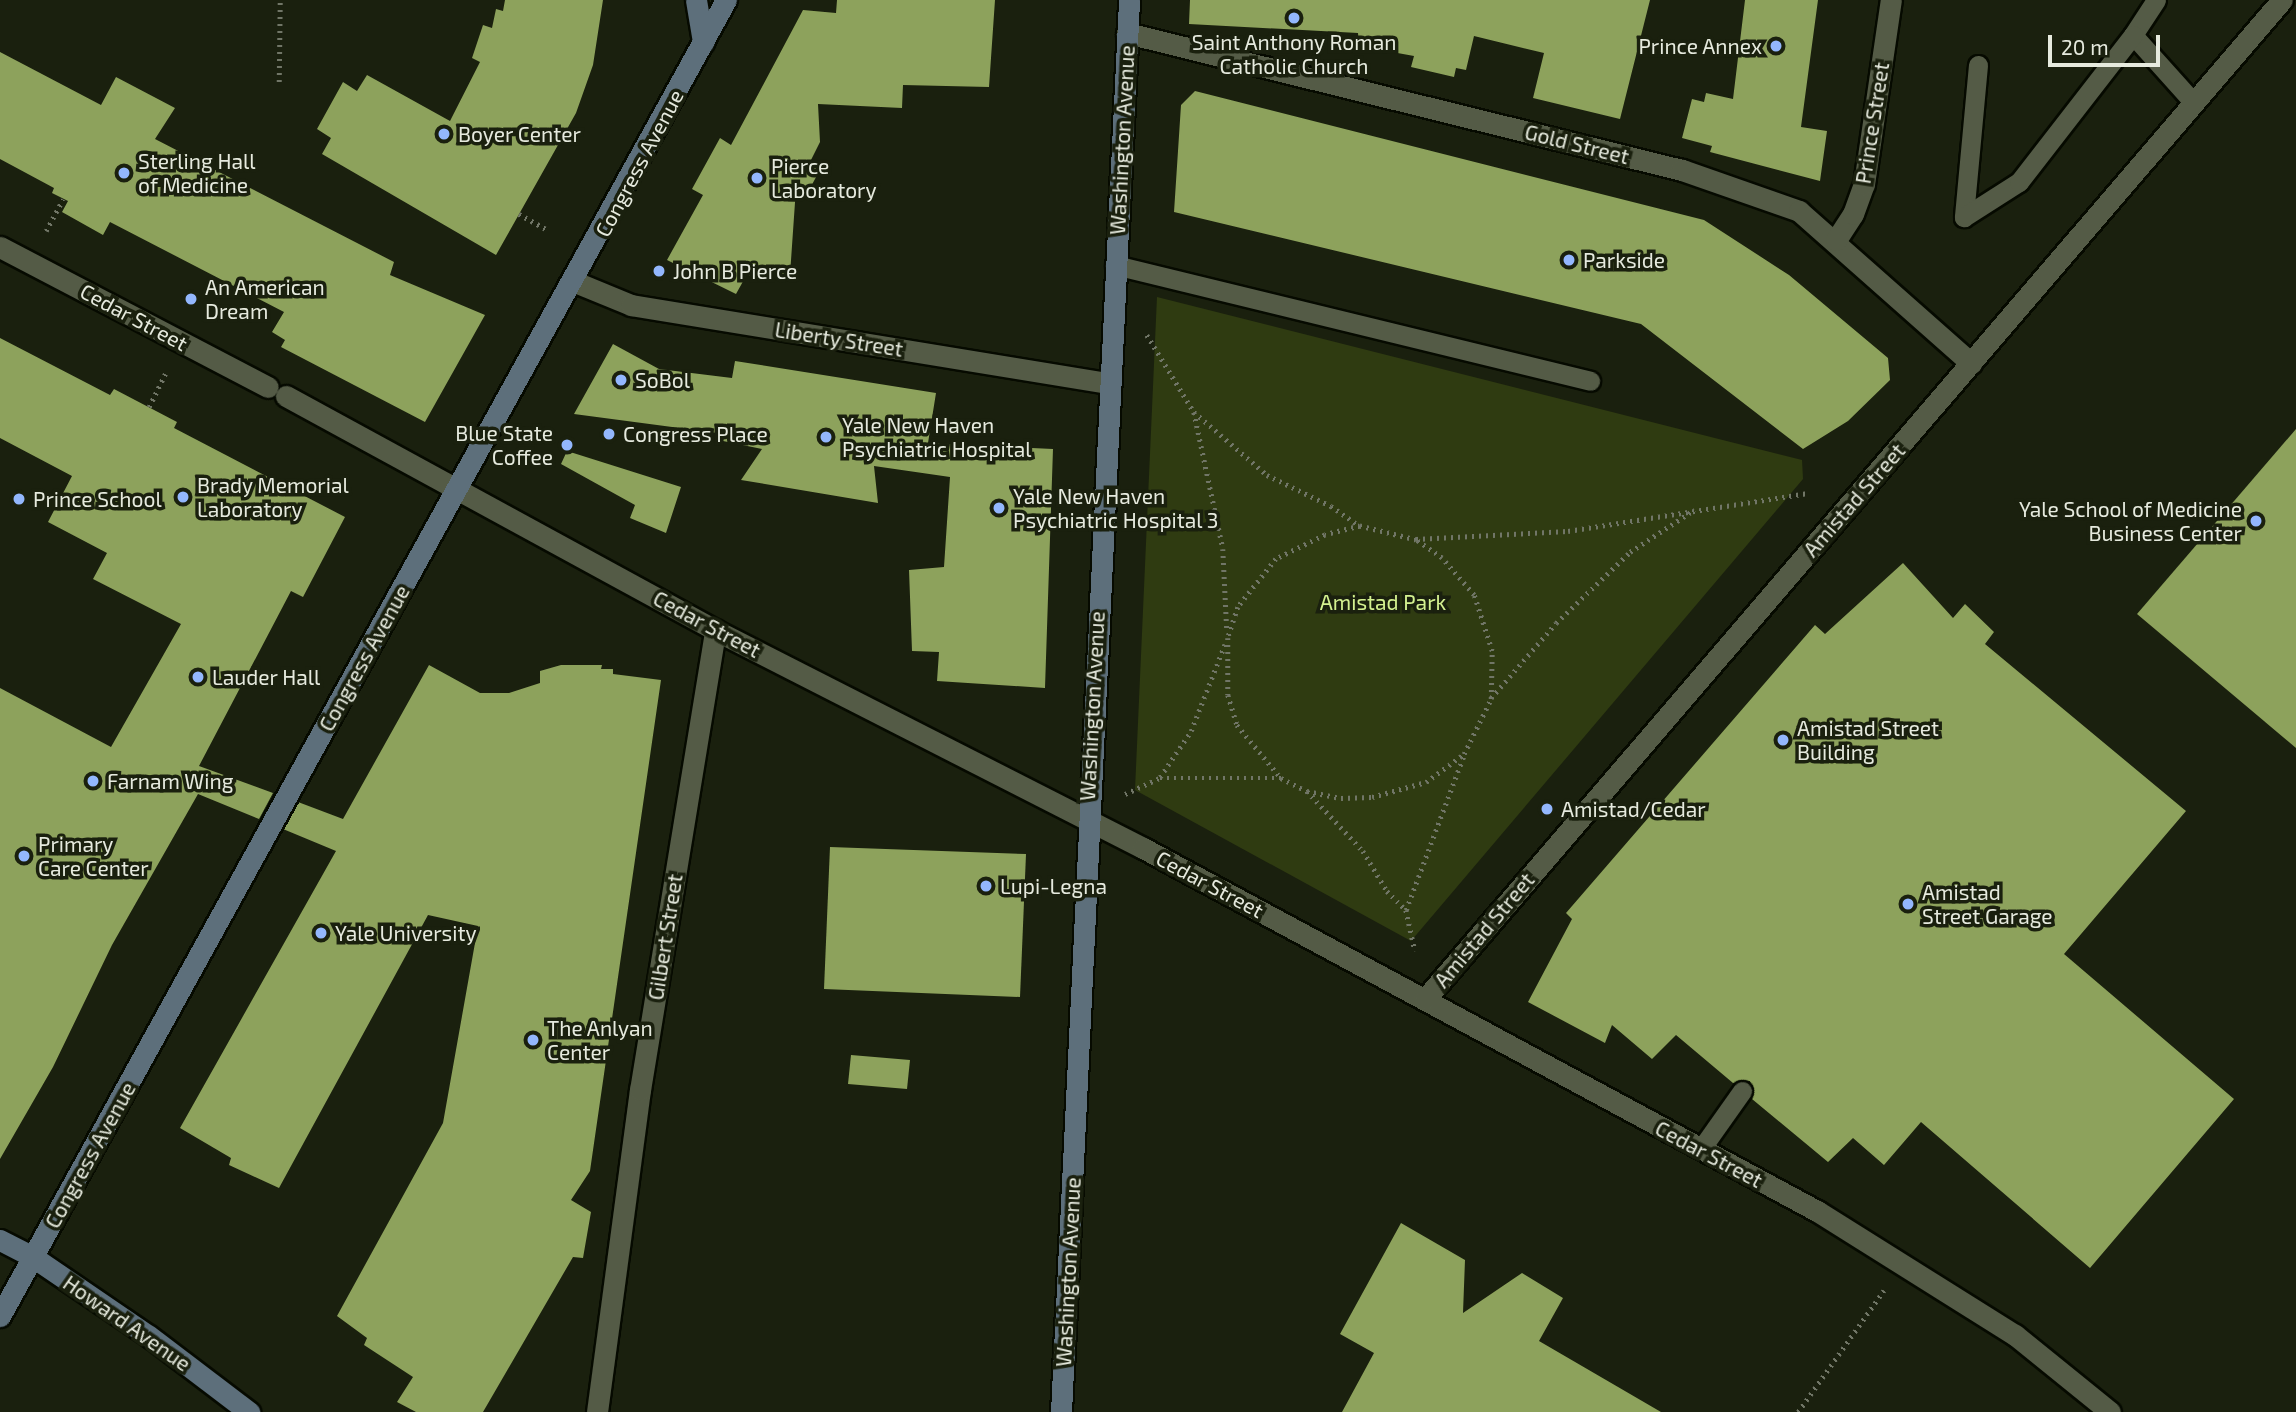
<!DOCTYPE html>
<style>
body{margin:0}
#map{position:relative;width:2296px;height:1412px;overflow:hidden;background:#1a200e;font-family:"Exo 2",sans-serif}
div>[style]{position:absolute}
.green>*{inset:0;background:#2f3b11}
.building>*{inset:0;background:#8da25c}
.path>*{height:4.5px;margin-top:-2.25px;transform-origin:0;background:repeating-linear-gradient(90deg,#717667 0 2px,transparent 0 7px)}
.roads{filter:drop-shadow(2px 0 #060a00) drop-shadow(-2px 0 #060a00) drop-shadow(0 2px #060a00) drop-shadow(0 -2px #060a00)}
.lane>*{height:19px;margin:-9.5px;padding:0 9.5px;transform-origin:9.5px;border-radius:9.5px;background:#545b46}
.street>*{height:21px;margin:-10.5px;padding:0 10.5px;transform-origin:10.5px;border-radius:10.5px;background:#545b46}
.secondary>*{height:21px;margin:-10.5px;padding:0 10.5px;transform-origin:10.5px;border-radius:10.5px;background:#5d6f7b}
.dots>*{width:19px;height:19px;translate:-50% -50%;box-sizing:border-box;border:4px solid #1a200e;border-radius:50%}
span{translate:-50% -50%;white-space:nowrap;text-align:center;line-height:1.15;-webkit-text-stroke:7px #1a200e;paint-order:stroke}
.poi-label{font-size:21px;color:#e6eade}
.right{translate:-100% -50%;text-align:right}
.left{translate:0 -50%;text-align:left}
.street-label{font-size:21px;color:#e6eade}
.park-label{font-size:21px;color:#d4f190}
.scale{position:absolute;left:2048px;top:35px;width:112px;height:32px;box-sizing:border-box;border:4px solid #e6eade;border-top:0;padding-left:9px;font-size:21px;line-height:24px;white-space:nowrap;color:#e6eade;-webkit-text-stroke:5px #1a200e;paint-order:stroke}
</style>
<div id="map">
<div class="green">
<i style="clip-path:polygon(1157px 297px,1802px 460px,1803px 479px,1411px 941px,1135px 790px)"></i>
</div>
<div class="building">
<i style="clip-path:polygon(505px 0,603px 0,593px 65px,576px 113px,496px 255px,322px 154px,331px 138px,317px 129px,343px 82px,357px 91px,367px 75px,450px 121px,480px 62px,472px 58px,483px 25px,492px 28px,496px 9px,503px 11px)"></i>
<i style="clip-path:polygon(837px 0,995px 0,989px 87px,903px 85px,902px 108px,818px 104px,820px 142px,811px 160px,822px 166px,808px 192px,796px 188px,790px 275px,746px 276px,736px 294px,667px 260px,703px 195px,692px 189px,720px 138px,731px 145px,803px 10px,836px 13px)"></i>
<i style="clip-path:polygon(1190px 0,1650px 0,1620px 119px,1533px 98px,1544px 53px,1474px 36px,1466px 70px,1456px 68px,1454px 77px,1411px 67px,1414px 56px,1359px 46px,1358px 33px,1189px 24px)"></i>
<i style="clip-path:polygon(1745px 0,1818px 0,1801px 127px,1827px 131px,1820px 181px,1710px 152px,1712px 146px,1682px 138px,1692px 99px,1704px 102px,1706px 93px,1733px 99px)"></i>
<i style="clip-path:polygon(0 52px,101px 105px,116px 77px,175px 108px,155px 139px,394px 262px,390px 275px,485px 315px,425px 422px,281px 347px,285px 340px,272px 332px,284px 312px,110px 222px,103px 235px,62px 212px,68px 201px,52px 193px,54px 188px,0 159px)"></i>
<i style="clip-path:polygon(1195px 91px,1704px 220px,1789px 275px,1888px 358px,1890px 380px,1848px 421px,1803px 449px,1641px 324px,1174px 212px,1181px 105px)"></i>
<i style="clip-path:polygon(0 338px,110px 395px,114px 389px,177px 422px,174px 428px,345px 517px,303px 597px,291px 591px,199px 766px,273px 793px,259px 819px,198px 794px,112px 945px,53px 1067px,0 1159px,0 688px,111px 747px,181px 624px,93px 579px,107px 553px,48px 522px,72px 476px,0 438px)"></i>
<i style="clip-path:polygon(613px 344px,659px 369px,732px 378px,735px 361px,936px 393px,928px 443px,1053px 449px,1045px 688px,937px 681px,939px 652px,912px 651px,909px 570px,944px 567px,950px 477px,874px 466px,878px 503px,741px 480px,762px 449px,723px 441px,725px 434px,574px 414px)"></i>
<i style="clip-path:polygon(2296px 429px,2296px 748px,2137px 614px)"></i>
<i style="clip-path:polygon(567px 451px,681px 487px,666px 533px,630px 518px,635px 505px,561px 464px)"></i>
<i style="clip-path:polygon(1903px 563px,1953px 618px,1965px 604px,1994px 632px,1985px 644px,2186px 811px,2064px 954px,2234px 1099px,2090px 1268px,1921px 1122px,1884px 1165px,1853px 1138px,1828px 1162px,1752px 1099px,1750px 1081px,1733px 1083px,1676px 1035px,1652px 1059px,1612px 1025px,1605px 1043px,1528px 1002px,1572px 919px,1566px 913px,1815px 625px,1825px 634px)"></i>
<i style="clip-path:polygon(429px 665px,480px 693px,509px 693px,540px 683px,540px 671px,561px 665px,602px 665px,601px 669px,613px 669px,613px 674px,661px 680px,590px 1171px,571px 1200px,591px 1212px,583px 1258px,573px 1257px,483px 1412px,416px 1412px,397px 1402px,413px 1377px,364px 1345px,367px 1338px,337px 1316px,443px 1123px,478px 926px,428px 915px,279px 1188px,229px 1165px,231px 1158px,180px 1128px,336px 851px,283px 829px,298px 802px,343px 819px)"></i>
<i style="clip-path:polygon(830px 847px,1026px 854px,1020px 997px,824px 989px)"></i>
<i style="clip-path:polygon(851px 1055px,910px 1060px,907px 1089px,848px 1084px)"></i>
<i style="clip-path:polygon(1401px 1223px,1465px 1260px,1463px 1313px,1522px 1273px,1563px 1298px,1539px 1341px,1661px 1412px,1342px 1412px,1374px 1353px,1340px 1334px)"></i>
</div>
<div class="path">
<i style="left:279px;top:82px;width:82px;rotate:-89.3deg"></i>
<i style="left:519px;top:214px;width:33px;rotate:29deg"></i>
<i style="left:46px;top:231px;width:36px;rotate:-62deg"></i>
<i style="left:1147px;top:335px;width:90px;rotate:58.6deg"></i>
<i style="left:1194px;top:412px;width:96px;rotate:40.8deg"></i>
<i style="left:1267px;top:475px;width:71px;rotate:25.8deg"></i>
<i style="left:1331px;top:506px;width:35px;rotate:35deg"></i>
<i style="left:149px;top:407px;width:37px;rotate:-64deg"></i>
<i style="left:1194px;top:412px;width:140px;rotate:78deg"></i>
<i style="left:1223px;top:549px;width:83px;rotate:87.2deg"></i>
<i style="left:1416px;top:539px;width:152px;rotate:-3deg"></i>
<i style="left:1568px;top:531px;width:243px;rotate:-9deg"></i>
<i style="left:1491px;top:698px;width:99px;rotate:-49.1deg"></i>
<i style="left:1556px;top:623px;width:103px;rotate:-43.8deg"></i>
<i style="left:1630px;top:552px;width:77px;rotate:-33.3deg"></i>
<i style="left:1160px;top:777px;width:55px;rotate:-56deg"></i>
<i style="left:1191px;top:731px;width:93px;rotate:-68.7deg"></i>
<i style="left:1307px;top:791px;width:82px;rotate:47deg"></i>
<i style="left:1363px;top:851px;width:47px;rotate:59deg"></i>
<i style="left:1387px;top:891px;width:27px;rotate:45deg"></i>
<i style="left:1406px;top:910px;width:165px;rotate:-69.5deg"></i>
<i style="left:1125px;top:794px;width:38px;rotate:-25deg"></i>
<i style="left:1160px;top:778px;width:121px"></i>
<i style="left:1281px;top:778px;width:29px;rotate:27deg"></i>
<i style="left:1307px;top:791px;width:35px;rotate:12deg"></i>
<i style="left:1341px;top:798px;width:31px;rotate:-2deg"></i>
<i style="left:1372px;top:797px;width:56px;rotate:-15.5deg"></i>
<i style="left:1426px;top:782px;width:47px;rotate:-36.4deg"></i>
<i style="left:1464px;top:754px;width:61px;rotate:-63.9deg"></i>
<i style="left:1491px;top:699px;width:48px;rotate:-88.8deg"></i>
<i style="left:1492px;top:651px;width:59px;rotate:-107.8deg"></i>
<i style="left:1474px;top:595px;width:49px;rotate:-130.9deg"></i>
<i style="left:1442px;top:558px;width:32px;rotate:-145deg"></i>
<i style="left:1416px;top:540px;width:58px;rotate:-166deg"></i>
<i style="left:1360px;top:526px;width:36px;rotate:166deg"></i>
<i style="left:1325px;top:535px;width:55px;rotate:153.9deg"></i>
<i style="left:1276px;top:559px;width:61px;rotate:128.4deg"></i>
<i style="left:1238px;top:607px;width:33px;rotate:108deg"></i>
<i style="left:1228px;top:638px;width:57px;rotate:90deg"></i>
<i style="left:1228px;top:695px;width:31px;rotate:73deg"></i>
<i style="left:1237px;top:725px;width:69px;rotate:50.3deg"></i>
<i style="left:1406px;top:910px;width:42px;rotate:77.6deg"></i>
<i style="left:1798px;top:1412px;width:149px;rotate:-54.8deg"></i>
</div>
<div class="roads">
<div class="lane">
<i style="left:2156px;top:0;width:42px;rotate:123.3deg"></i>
<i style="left:2133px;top:35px;width:91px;rotate:48.1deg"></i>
<i style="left:1978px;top:65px;width:153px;rotate:95.3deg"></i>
<i style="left:1964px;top:217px;width:65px;rotate:-32.5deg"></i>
<i style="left:2019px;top:182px;width:186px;rotate:-52.2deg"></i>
<i style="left:1115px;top:265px;width:489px;rotate:13.7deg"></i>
<i style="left:1701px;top:1149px;width:71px;rotate:-54.7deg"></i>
</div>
<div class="street">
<i style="left:1127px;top:33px;width:572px;rotate:13.87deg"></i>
<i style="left:1682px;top:170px;width:124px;rotate:19.3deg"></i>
<i style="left:1799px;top:211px;width:230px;rotate:41.5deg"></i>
<i style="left:1836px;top:240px;width:31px;rotate:-57deg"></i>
<i style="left:1853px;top:214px;width:32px;rotate:-70deg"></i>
<i style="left:1864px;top:184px;width:186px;rotate:-81.7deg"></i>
<i style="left:0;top:247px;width:302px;rotate:27.6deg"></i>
<i style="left:575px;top:282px;width:61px;rotate:22.3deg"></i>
<i style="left:631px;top:305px;width:483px;rotate:9.3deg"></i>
<i style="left:286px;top:396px;width:489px;rotate:28.6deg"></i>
<i style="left:715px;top:630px;width:480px;rotate:27deg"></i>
<i style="left:1143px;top:848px;width:766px;rotate:28.31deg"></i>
<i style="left:1817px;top:1211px;width:234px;rotate:32.1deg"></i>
<i style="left:2015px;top:1335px;width:122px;rotate:39deg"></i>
<i style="left:1425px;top:999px;width:1316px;rotate:-49.38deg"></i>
<i style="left:597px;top:1412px;width:325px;rotate:-82.4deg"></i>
<i style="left:640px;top:1090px;width:466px;rotate:-80.7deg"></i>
</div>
<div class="secondary">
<i style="left:696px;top:0;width:43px;rotate:80.5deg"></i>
<i style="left:0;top:1240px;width:37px;rotate:27deg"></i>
<i style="left:33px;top:1257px;width:140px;rotate:34.3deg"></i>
<i style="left:149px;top:1336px;width:126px;rotate:37.2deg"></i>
<i style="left:0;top:1316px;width:1503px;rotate:-61.12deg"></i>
<i style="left:1061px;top:1412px;width:1414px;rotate:-87.24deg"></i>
</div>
</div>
<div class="dots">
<i style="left:1294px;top:18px;background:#93b7fd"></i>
<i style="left:1776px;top:46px;background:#93b7fd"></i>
<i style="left:444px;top:134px;background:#93b7fd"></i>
<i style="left:124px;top:173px;background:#93b7fd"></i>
<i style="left:757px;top:178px;background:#93b7fd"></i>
<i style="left:1569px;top:260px;background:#93b7fd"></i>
<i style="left:659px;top:271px;background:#93b7fd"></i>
<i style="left:191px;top:299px;background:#93b7fd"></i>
<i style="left:621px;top:380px;background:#93b7fd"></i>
<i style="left:609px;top:434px;background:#93b7fd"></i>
<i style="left:826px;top:437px;background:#93b7fd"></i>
<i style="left:567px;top:445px;background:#93b7fd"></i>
<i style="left:183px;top:497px;background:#93b7fd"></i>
<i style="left:19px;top:499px;background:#93b7fd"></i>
<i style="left:999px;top:508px;background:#93b7fd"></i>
<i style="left:2256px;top:521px;background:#93b7fd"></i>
<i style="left:198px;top:677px;background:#93b7fd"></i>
<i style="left:1783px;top:740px;background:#93b7fd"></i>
<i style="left:93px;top:781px;background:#93b7fd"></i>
<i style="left:1547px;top:809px;background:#93b7fd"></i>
<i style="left:24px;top:856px;background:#93b7fd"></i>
<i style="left:986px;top:886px;background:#93b7fd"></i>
<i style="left:1908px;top:904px;background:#93b7fd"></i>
<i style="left:321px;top:933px;background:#93b7fd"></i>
<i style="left:533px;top:1040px;background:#93b7fd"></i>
</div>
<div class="poi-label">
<span style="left:1294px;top:54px">Saint Anthony Roman<br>Catholic Church</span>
<span class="right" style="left:1762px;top:46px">Prince Annex</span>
<span class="left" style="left:458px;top:134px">Boyer Center</span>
<span class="left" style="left:138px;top:173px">Sterling Hall<br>of Medicine</span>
<span class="left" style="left:771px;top:178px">Pierce<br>Laboratory</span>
<span class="left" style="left:1583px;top:260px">Parkside</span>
<span class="left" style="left:673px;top:271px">John B Pierce</span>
<span class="left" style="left:205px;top:299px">An American<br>Dream</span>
<span class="left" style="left:635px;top:380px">SoBol</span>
<span class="left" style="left:842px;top:437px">Yale New Haven<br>Psychiatric Hospital</span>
<span class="right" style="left:553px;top:445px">Blue State<br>Coffee</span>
<span class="left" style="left:623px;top:434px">Congress Place</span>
<span class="left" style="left:197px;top:497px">Brady Memorial<br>Laboratory</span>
<span class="left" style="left:1013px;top:508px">Yale New Haven<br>Psychiatric Hospital 3</span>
<span class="left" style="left:33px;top:499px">Prince School</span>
<span class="right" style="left:2242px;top:521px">Yale School of Medicine<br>Business Center</span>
<span class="left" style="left:212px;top:677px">Lauder Hall</span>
<span class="left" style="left:1797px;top:740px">Amistad Street<br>Building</span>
<span class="left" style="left:107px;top:781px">Farnam Wing</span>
<span class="left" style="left:1561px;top:809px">Amistad/Cedar</span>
<span class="left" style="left:38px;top:856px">Primary<br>Care Center</span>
<span class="left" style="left:1000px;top:886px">Lupi-Legna</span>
<span class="left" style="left:1922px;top:904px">Amistad<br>Street Garage</span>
<span class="left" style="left:335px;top:933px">Yale University</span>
<span class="left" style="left:547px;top:1040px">The Anlyan<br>Center</span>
</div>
<div class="street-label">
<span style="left:1872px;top:123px;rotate:-81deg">Prince Street</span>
<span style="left:1122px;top:140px;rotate:-87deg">Washington Avenue</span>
<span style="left:1577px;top:144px;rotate:14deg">Gold Street</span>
<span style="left:639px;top:163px;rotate:-62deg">Congress Avenue</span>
<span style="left:134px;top:317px;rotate:28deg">Cedar Street</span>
<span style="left:839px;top:339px;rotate:9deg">Liberty Street</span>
<span style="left:1854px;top:500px;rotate:-49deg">Amistad Street</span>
<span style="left:707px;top:624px;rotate:28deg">Cedar Street</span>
<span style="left:364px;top:658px;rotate:-61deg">Congress Avenue</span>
<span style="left:1092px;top:706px;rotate:-87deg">Washington Avenue</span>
<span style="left:1210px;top:884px;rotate:28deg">Cedar Street</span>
<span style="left:1484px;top:930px;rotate:-50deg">Amistad Street</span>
<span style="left:665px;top:937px;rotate:-81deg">Gilbert Street</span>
<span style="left:1709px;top:1154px;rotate:28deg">Cedar Street</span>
<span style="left:90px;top:1155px;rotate:-61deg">Congress Avenue</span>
<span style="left:1068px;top:1272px;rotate:-87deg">Washington Avenue</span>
<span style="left:127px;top:1323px;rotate:35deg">Howard Avenue</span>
</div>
<div class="park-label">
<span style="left:1383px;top:602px">Amistad Park</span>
</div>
<div class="scale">20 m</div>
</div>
